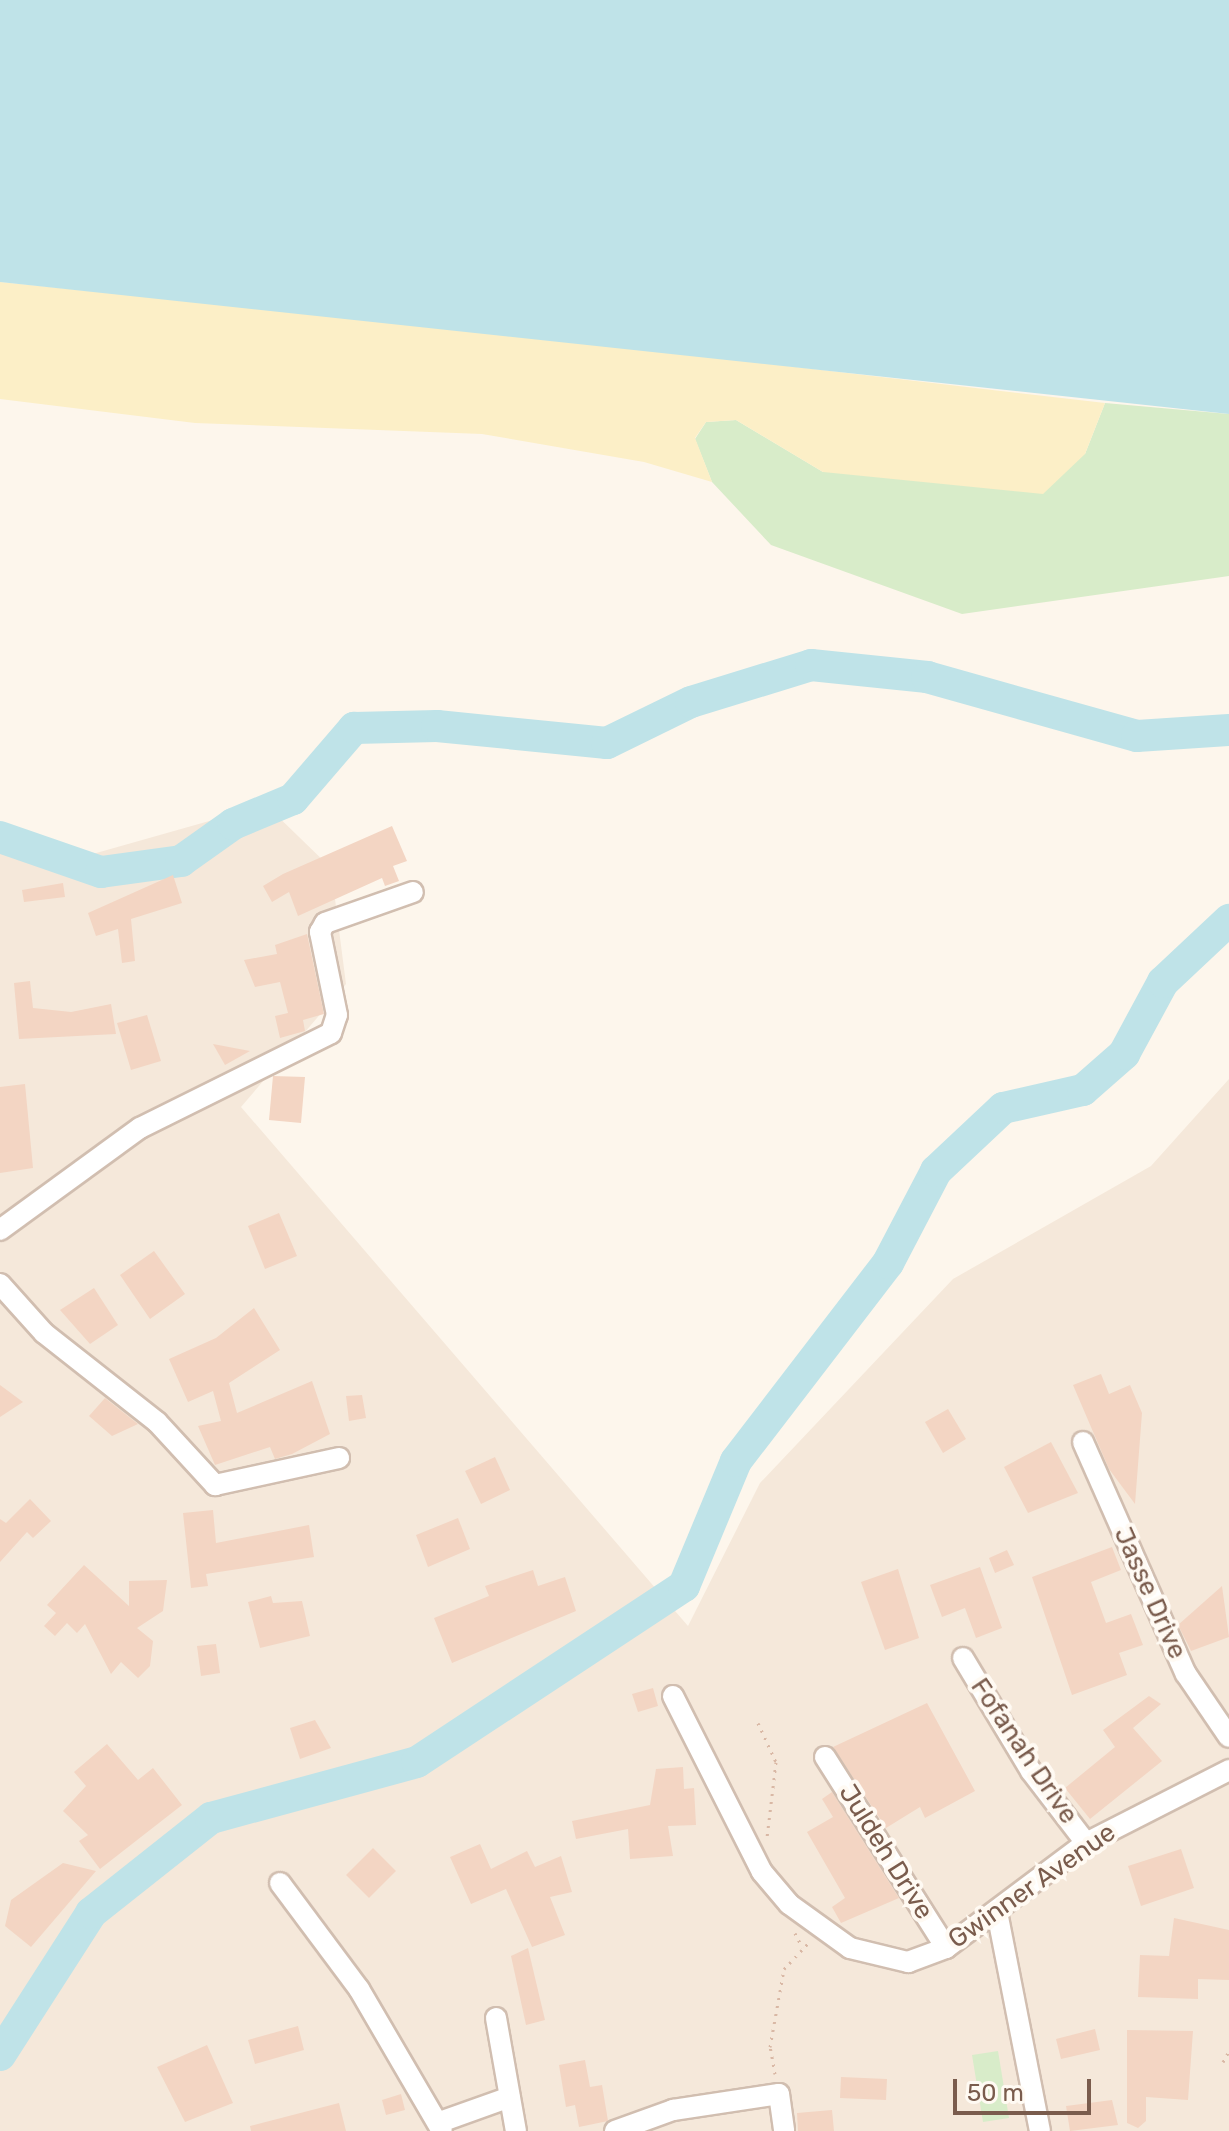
<!DOCTYPE html>
<style>
body{margin:0}
#map{position:relative;width:1229px;height:2131px;overflow:hidden;background:#fdf6ec;font-family:Rubik,sans-serif}
div>[style]{position:absolute}
.residential>*{inset:0;background:#f5e8da}
.green>*{inset:0;background:#d8ecc9}
.sand>*{inset:0;background:#fcefc7}
.water>*{inset:0;background:#bfe3e8}
.river>*{height:32px;margin:-16px;padding:0 16px;transform-origin:16px;border-radius:16px;background:#bfe3e8}
.building>*{inset:0;background:#f3d5c3}
.path>*{height:3px;margin-top:-1.5px;transform-origin:0;background:repeating-linear-gradient(90deg,#d9b8a5 0 2px,transparent 0 8px)}
.roads{filter:drop-shadow(2px 0 #d1beb0) drop-shadow(-2px 0 #d1beb0) drop-shadow(0 2px #d1beb0) drop-shadow(0 -2px #d1beb0)}
.minor>*{height:20px;margin:-10px;padding:0 10px;transform-origin:10px;border-radius:10px;background:#fff}
span{translate:-50% -50%;white-space:nowrap;text-align:center;line-height:1.15;-webkit-text-stroke:8px #fffaf3;paint-order:stroke}
.street-label{font-size:26px;color:#7a5c4d}
.scale{position:absolute;left:953px;top:2079px;width:138px;height:36px;box-sizing:border-box;border:4px solid #7a5c4d;border-top:0;padding-left:10px;font-size:24px;line-height:28px;white-space:nowrap;color:#7a5c4d;-webkit-text-stroke:6px #fffaf3;paint-order:stroke}
</style>
<div id="map">
<div class="residential">
<i style="clip-path:polygon(266px 805px,331px 868px,346px 984px,241px 1107px,688px 1626px,760px 1483px,953px 1279px,1151px 1166px,1229px 1079px,1229px 2131px,0 2131px,0 852px,61px 863px)"></i>
</div>
<div class="green">
<i style="clip-path:polygon(1105px 403px,1229px 414px,1229px 576px,962px 614px,771px 545px,712px 482px,695px 439px,706px 422px,736px 420px,823px 472px,1085px 454px)"></i>
<i style="clip-path:polygon(998px 2051px,1009px 2118px,983px 2122px,972px 2055px)"></i>
</div>
<div class="sand">
<i style="clip-path:polygon(0 282px,469px 329px,1105px 403px,1085px 454px,1043px 494px,823px 472px,736px 420px,706px 422px,695px 438px,712px 482px,644px 462px,482px 434px,195px 423px,0 399px)"></i>
</div>
<div class="water">
<i style="clip-path:polygon(0 0,1229px 0,1229px 414px,0 282px)"></i>
</div>
<div class="river">
<i style="left:0;top:837px;width:107px;rotate:19.1deg"></i>
<i style="left:101px;top:872px;width:81px;rotate:-7.8deg"></i>
<i style="left:181px;top:861px;width:64px;rotate:-35.4deg"></i>
<i style="left:233px;top:824px;width:65px;rotate:-22.6deg"></i>
<i style="left:293px;top:799px;width:94px;rotate:-49.3deg"></i>
<i style="left:354px;top:728px;width:83px;rotate:-1.4deg"></i>
<i style="left:437px;top:726px;width:171px;rotate:5.7deg"></i>
<i style="left:607px;top:743px;width:93px;rotate:-26deg"></i>
<i style="left:691px;top:702px;width:126px;rotate:-17.1deg"></i>
<i style="left:811px;top:665px;width:117px;rotate:5.9deg"></i>
<i style="left:927px;top:677px;width:218px;rotate:15.7deg"></i>
<i style="left:1137px;top:736px;width:92px;rotate:-3.7deg"></i>
<i style="left:0;top:2055px;width:169px;rotate:-57.3deg"></i>
<i style="left:91px;top:1913px;width:153px;rotate:-38.4deg"></i>
<i style="left:211px;top:1818px;width:213px;rotate:-15.2deg"></i>
<i style="left:417px;top:1762px;width:320px;rotate:-33.4deg"></i>
<i style="left:684px;top:1586px;width:135px;rotate:-67.4deg"></i>
<i style="left:736px;top:1461px;width:250px;rotate:-52.5deg"></i>
<i style="left:888px;top:1263px;width:104px;rotate:-62.4deg"></i>
<i style="left:936px;top:1171px;width:92px;rotate:-43.2deg"></i>
<i style="left:1003px;top:1108px;width:82px;rotate:-12.7deg"></i>
<i style="left:1083px;top:1090px;width:55px;rotate:-41.3deg"></i>
<i style="left:1124px;top:1054px;width:82px;rotate:-61.6deg"></i>
<i style="left:1163px;top:982px;width:91px;rotate:-43.2deg"></i>
</div>
<div class="building">
<i style="clip-path:polygon(392px 826px,407px 861px,393px 866px,399px 881px,385px 886px,382px 878px,298px 916px,289px 892px,272px 902px,263px 886px,283px 874px)"></i>
<i style="clip-path:polygon(173px 875px,182px 903px,131px 919px,135px 961px,122px 963px,118px 929px,96px 936px,88px 913px)"></i>
<i style="clip-path:polygon(63px 883px,65px 897px,24px 902px,22px 890px)"></i>
<i style="clip-path:polygon(307px 934px,324px 1014px,303px 1020px,305px 1031px,280px 1038px,275px 1016px,288px 1013px,280px 982px,255px 987px,244px 960px,277px 954px,275px 945px)"></i>
<i style="clip-path:polygon(30px 981px,33px 1008px,71px 1012px,111px 1004px,116px 1034px,19px 1039px,14px 983px)"></i>
<i style="clip-path:polygon(147px 1015px,161px 1061px,131px 1070px,117px 1023px)"></i>
<i style="clip-path:polygon(213px 1044px,250px 1051px,225px 1065px)"></i>
<i style="clip-path:polygon(273px 1076px,305px 1077px,301px 1123px,269px 1120px)"></i>
<i style="clip-path:polygon(25px 1084px,33px 1168px,0 1173px,0 1087px)"></i>
<i style="clip-path:polygon(279px 1213px,297px 1256px,265px 1269px,248px 1226px)"></i>
<i style="clip-path:polygon(154px 1251px,185px 1294px,150px 1319px,120px 1275px)"></i>
<i style="clip-path:polygon(94px 1288px,118px 1325px,90px 1344px,60px 1310px)"></i>
<i style="clip-path:polygon(254px 1308px,280px 1350px,229px 1383px,237px 1413px,312px 1381px,330px 1434px,292px 1454px,275px 1459px,270px 1447px,215px 1465px,198px 1426px,221px 1421px,213px 1391px,188px 1402px,169px 1359px,216px 1338px)"></i>
<i style="clip-path:polygon(1101px 1374px,1109px 1394px,1130px 1385px,1142px 1413px,1135px 1504px,1109px 1469px,1073px 1385px)"></i>
<i style="clip-path:polygon(0 1385px,23px 1402px,0 1417px)"></i>
<i style="clip-path:polygon(362px 1395px,366px 1418px,349px 1421px,346px 1396px)"></i>
<i style="clip-path:polygon(105px 1398px,138px 1424px,112px 1436px,89px 1416px)"></i>
<i style="clip-path:polygon(948px 1409px,966px 1439px,943px 1453px,925px 1422px)"></i>
<i style="clip-path:polygon(1051px 1442px,1078px 1493px,1028px 1513px,1004px 1467px)"></i>
<i style="clip-path:polygon(495px 1457px,510px 1490px,481px 1504px,465px 1471px)"></i>
<i style="clip-path:polygon(30px 1499px,51px 1521px,33px 1538px,27px 1532px,0 1562px,0 1519px,6px 1523px)"></i>
<i style="clip-path:polygon(213px 1510px,216px 1543px,309px 1525px,314px 1557px,206px 1574px,208px 1586px,191px 1588px,183px 1513px)"></i>
<i style="clip-path:polygon(458px 1518px,470px 1549px,428px 1567px,416px 1535px)"></i>
<i style="clip-path:polygon(1112px 1547px,1121px 1570px,1091px 1582px,1106px 1623px,1131px 1614px,1143px 1645px,1119px 1653px,1127px 1675px,1072px 1695px,1032px 1577px)"></i>
<i style="clip-path:polygon(1007px 1550px,1014px 1565px,995px 1573px,989px 1558px)"></i>
<i style="clip-path:polygon(84px 1565px,129px 1606px,129px 1581px,167px 1580px,163px 1611px,137px 1628px,153px 1641px,150px 1666px,138px 1678px,121px 1662px,111px 1674px,85px 1624px,77px 1633px,67px 1623px,55px 1636px,44px 1626px,56px 1613px,47px 1605px)"></i>
<i style="clip-path:polygon(980px 1567px,1002px 1628px,976px 1638px,965px 1608px,942px 1617px,930px 1585px)"></i>
<i style="clip-path:polygon(898px 1569px,919px 1638px,885px 1650px,861px 1582px)"></i>
<i style="clip-path:polygon(533px 1570px,538px 1586px,565px 1577px,576px 1611px,452px 1663px,434px 1618px,489px 1596px,485px 1586px)"></i>
<i style="clip-path:polygon(1222px 1586px,1229px 1637px,1191px 1651px,1178px 1625px)"></i>
<i style="clip-path:polygon(271px 1596px,273px 1603px,302px 1601px,310px 1636px,260px 1648px,248px 1602px)"></i>
<i style="clip-path:polygon(216px 1644px,220px 1673px,201px 1676px,197px 1646px)"></i>
<i style="clip-path:polygon(653px 1688px,658px 1706px,638px 1712px,632px 1694px)"></i>
<i style="clip-path:polygon(1149px 1696px,1161px 1704px,1133px 1728px,1162px 1761px,1090px 1819px,1065px 1788px,1115px 1747px,1103px 1730px)"></i>
<i style="clip-path:polygon(927px 1703px,975px 1791px,925px 1818px,920px 1807px,886px 1828px,833px 1747px)"></i>
<i style="clip-path:polygon(315px 1720px,331px 1748px,300px 1759px,290px 1728px)"></i>
<i style="clip-path:polygon(107px 1744px,138px 1780px,153px 1768px,182px 1805px,100px 1869px,79px 1841px,88px 1835px,63px 1811px,86px 1786px,74px 1772px)"></i>
<i style="clip-path:polygon(683px 1767px,684px 1789px,694px 1788px,696px 1825px,668px 1826px,673px 1856px,630px 1859px,628px 1829px,576px 1839px,572px 1821px,650px 1805px,656px 1769px)"></i>
<i style="clip-path:polygon(832px 1792px,899px 1898px,841px 1923px,832px 1907px,845px 1898px,807px 1832px,833px 1817px,822px 1799px)"></i>
<i style="clip-path:polygon(480px 1844px,491px 1869px,527px 1851px,535px 1867px,561px 1856px,572px 1892px,550px 1897px,565px 1935px,532px 1947px,506px 1889px,471px 1904px,450px 1857px)"></i>
<i style="clip-path:polygon(373px 1848px,396px 1871px,369px 1898px,346px 1875px)"></i>
<i style="clip-path:polygon(1181px 1849px,1194px 1888px,1141px 1906px,1128px 1866px)"></i>
<i style="clip-path:polygon(63px 1863px,96px 1871px,31px 1947px,5px 1926px,11px 1900px)"></i>
<i style="clip-path:polygon(1174px 1918px,1229px 1930px,1229px 1980px,1198px 1979px,1198px 1999px,1138px 1997px,1140px 1955px,1169px 1956px)"></i>
<i style="clip-path:polygon(528px 1948px,545px 2020px,526px 2025px,511px 1956px)"></i>
<i style="clip-path:polygon(298px 2026px,304px 2050px,255px 2064px,248px 2040px)"></i>
<i style="clip-path:polygon(1095px 2029px,1100px 2050px,1061px 2059px,1056px 2039px)"></i>
<i style="clip-path:polygon(1127px 2030px,1193px 2031px,1188px 2100px,1146px 2097px,1146px 2121px,1138px 2128px,1127px 2123px)"></i>
<i style="clip-path:polygon(207px 2045px,233px 2103px,185px 2122px,157px 2067px)"></i>
<i style="clip-path:polygon(585px 2060px,590px 2087px,602px 2085px,608px 2121px,579px 2127px,575px 2105px,566px 2107px,559px 2065px)"></i>
<i style="clip-path:polygon(841px 2077px,887px 2079px,886px 2100px,840px 2098px)"></i>
<i style="clip-path:polygon(401px 2094px,405px 2110px,386px 2115px,382px 2100px)"></i>
<i style="clip-path:polygon(1112px 2100px,1118px 2125px,1070px 2131px,1066px 2106px)"></i>
<i style="clip-path:polygon(339px 2103px,346px 2131px,251px 2131px,250px 2126px)"></i>
<i style="clip-path:polygon(832px 2110px,834px 2131px,798px 2131px,797px 2113px)"></i>
</div>
<div class="path">
<i style="left:758px;top:1723px;width:43px;rotate:65.2deg"></i>
<i style="left:776px;top:1762px;width:76px;rotate:96.8deg"></i>
<i style="left:795px;top:1933px;width:16px;rotate:63deg"></i>
<i style="left:1223px;top:2062px;width:13px;rotate:-61deg"></i>
<i style="left:775px;top:2074px;width:27px;rotate:-100deg"></i>
<i style="left:770px;top:2047px;width:79px;rotate:-79.8deg"></i>
<i style="left:784px;top:1969px;width:37px;rotate:-47deg"></i>
</div>
<div class="roads">
<div class="minor">
<i style="left:0;top:1230px;width:173px;rotate:-36.1deg"></i>
<i style="left:140px;top:1128px;width:213px;rotate:-26.4deg"></i>
<i style="left:331px;top:1033px;width:19px;rotate:-72deg"></i>
<i style="left:337px;top:1015px;width:85px;rotate:-101.6deg"></i>
<i style="left:320px;top:932px;width:10px;rotate:-61deg"></i>
<i style="left:325px;top:923px;width:93px;rotate:-19.4deg"></i>
<i style="left:0;top:1284px;width:66px;rotate:48.1deg"></i>
<i style="left:44px;top:1333px;width:144px;rotate:38.2deg"></i>
<i style="left:157px;top:1422px;width:86px;rotate:47.4deg"></i>
<i style="left:215px;top:1485px;width:127px;rotate:-12.3deg"></i>
<i style="left:1083px;top:1442px;width:254px;rotate:66.1deg"></i>
<i style="left:1186px;top:1674px;width:76px;rotate:55.7deg"></i>
<i style="left:963px;top:1658px;width:132px;rotate:59deg"></i>
<i style="left:1031px;top:1771px;width:91px;rotate:52.6deg"></i>
<i style="left:673px;top:1696px;width:197px;rotate:63.2deg"></i>
<i style="left:762px;top:1872px;width:42px;rotate:49.8deg"></i>
<i style="left:789px;top:1904px;width:75px;rotate:35.8deg"></i>
<i style="left:850px;top:1948px;width:60px;rotate:13.6deg"></i>
<i style="left:908px;top:1962px;width:40px;rotate:-20.2deg"></i>
<i style="left:946px;top:1948px;width:175px;rotate:-36.9deg"></i>
<i style="left:1086px;top:1843px;width:161px;rotate:-27deg"></i>
<i style="left:825px;top:1757px;width:226px;rotate:57.6deg"></i>
<i style="left:280px;top:1883px;width:132px;rotate:53.3deg"></i>
<i style="left:359px;top:1989px;width:164px;rotate:59.7deg"></i>
<i style="left:997px;top:1912px;width:223px;rotate:78.9deg"></i>
<i style="left:496px;top:2018px;width:115px;rotate:80deg"></i>
<i style="left:440px;top:2122px;width:74px;rotate:-19.7deg"></i>
<i style="left:615px;top:2131px;width:62px;rotate:-19.9deg"></i>
<i style="left:673px;top:2110px;width:107px;rotate:-8.6deg"></i>
<i style="left:779px;top:2094px;width:37px;rotate:82deg"></i>
</div>
</div>
<div class="street-label">
<span style="left:1150px;top:1593px;rotate:66deg">Jasse Drive</span>
<span style="left:1024px;top:1751px;rotate:56deg">Fofanah Drive</span>
<span style="left:886px;top:1852px;rotate:58deg">Juldeh Drive</span>
<span style="left:1032px;top:1886px;rotate:-35deg">Gwinner Avenue</span>
</div>
<div class="scale">50 m</div>
</div>
